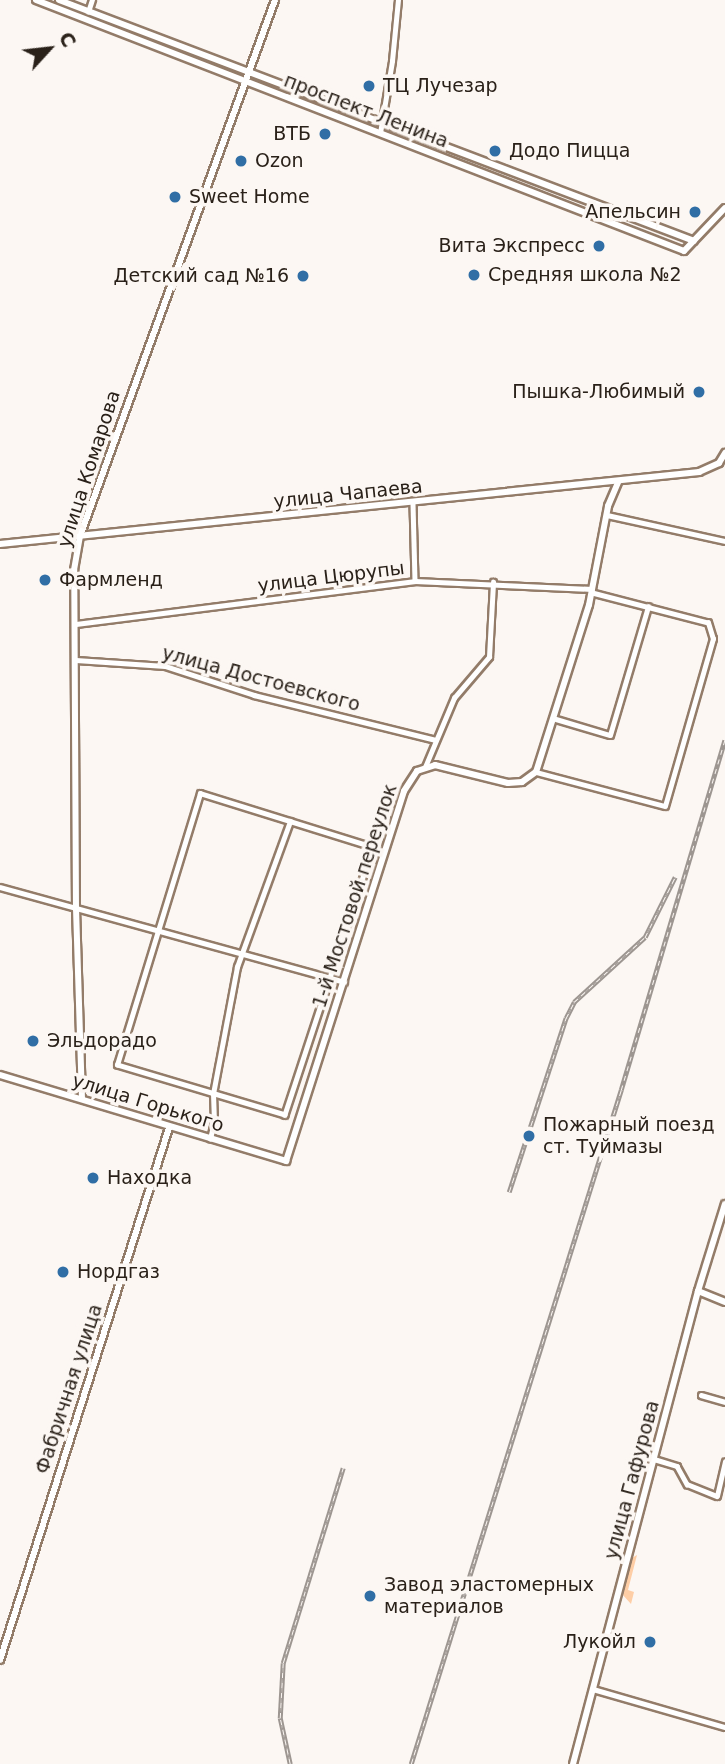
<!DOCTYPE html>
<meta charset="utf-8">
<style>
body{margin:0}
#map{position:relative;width:725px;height:1764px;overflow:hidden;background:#fcf7f3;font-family:"DejaVu Sans",sans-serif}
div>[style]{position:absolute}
.green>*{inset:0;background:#fecea6}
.roads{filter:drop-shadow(2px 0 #937c69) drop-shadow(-2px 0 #937c69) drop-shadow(0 2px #937c69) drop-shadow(0 -2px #937c69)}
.street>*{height:4.5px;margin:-2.25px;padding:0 2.25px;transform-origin:2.25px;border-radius:2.25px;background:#fff}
.secondary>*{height:6px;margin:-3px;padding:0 3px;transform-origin:3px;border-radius:3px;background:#fff}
.rail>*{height:4.5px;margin-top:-2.25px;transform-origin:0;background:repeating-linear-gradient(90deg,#fcf7f3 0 5px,#9d9691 0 10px);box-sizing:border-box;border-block:2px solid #9d9691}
.dots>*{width:19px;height:19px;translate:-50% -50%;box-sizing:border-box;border:4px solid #fcf7f3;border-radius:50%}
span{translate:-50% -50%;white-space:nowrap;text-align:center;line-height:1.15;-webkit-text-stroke:7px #fcf7f3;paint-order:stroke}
.poi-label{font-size:19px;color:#2a2119}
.left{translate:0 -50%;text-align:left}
.right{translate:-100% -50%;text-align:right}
.street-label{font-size:19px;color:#2a2119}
.north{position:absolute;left:14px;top:14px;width:70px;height:70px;-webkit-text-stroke:5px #fcf7f3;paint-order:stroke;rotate:63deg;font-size:19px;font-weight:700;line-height:28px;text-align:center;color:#2a2119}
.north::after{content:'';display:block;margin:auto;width:24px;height:32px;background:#2a2119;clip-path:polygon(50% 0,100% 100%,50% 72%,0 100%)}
</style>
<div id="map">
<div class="green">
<i style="clip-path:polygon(637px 1555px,628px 1590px,634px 1592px,631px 1604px,622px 1594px,632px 1558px)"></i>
</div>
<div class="roads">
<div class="street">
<i style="left:88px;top:12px;width:13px;rotate:-72deg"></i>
<i style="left:380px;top:133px;width:73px;rotate:-80.5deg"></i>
<i style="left:392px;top:61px;width:61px;rotate:-84.4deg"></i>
<i style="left:413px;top:504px;width:77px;rotate:88.5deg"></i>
<i style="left:607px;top:515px;width:121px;rotate:12.4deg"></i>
<i style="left:76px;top:624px;width:342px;rotate:-7.2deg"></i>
<i style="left:415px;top:581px;width:177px;rotate:2.6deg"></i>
<i style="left:76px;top:660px;width:89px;rotate:3.9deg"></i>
<i style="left:165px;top:666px;width:94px;rotate:18deg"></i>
<i style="left:254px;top:695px;width:187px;rotate:13.9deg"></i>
<i style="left:556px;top:719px;width:56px;rotate:16.5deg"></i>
<i style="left:610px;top:735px;width:134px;rotate:-73.5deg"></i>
<i style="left:425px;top:767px;width:75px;rotate:-67.2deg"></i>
<i style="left:454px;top:698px;width:54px;rotate:-49.5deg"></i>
<i style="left:489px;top:657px;width:75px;rotate:-86.9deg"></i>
<i style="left:536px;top:772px;width:133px;rotate:14.8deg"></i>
<i style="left:665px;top:806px;width:174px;rotate:-74deg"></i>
<i style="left:713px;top:639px;width:17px;rotate:-107deg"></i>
<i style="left:708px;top:623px;width:120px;rotate:-165.5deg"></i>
<i style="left:200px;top:793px;width:181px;rotate:17.3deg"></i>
<i style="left:373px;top:847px;width:282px;rotate:108.2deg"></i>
<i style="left:285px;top:1115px;width:175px;rotate:-163.4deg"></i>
<i style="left:117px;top:1065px;width:284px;rotate:-73deg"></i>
<i style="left:0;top:887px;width:357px;rotate:15.4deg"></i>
<i style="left:210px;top:1139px;width:17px;rotate:-77deg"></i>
<i style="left:214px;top:1122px;width:28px;rotate:-92deg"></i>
<i style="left:213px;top:1094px;width:129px;rotate:-79.3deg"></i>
<i style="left:237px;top:967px;width:155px;rotate:-70deg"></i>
<i style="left:701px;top:1395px;width:25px;rotate:16deg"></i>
<i style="left:654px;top:1459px;width:24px;rotate:17deg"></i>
<i style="left:677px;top:1466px;width:21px;rotate:61deg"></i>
<i style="left:687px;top:1484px;width:32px;rotate:22deg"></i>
<i style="left:717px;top:1496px;width:35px;rotate:-77deg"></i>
<i style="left:593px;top:1689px;width:137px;rotate:16.1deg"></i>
</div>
<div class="secondary">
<i style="left:36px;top:0;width:695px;rotate:21.17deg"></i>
<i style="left:684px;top:251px;width:59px;rotate:-46.4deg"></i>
<i style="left:59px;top:0;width:679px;rotate:20.78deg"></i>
<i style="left:0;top:544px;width:703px;rotate:-5.88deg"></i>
<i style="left:699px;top:472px;width:22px;rotate:-24deg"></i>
<i style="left:719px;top:463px;width:12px;rotate:-59deg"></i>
<i style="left:0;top:1075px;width:299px;rotate:16.7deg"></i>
<i style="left:286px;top:1161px;width:388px;rotate:-72.3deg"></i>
<i style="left:404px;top:791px;width:24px;rotate:-57deg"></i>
<i style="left:417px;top:771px;width:19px;rotate:-18deg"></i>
<i style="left:435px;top:765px;width:75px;rotate:13.9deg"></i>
<i style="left:508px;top:783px;width:14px;rotate:-4deg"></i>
<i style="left:522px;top:782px;width:17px;rotate:-36deg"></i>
<i style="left:536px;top:772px;width:175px;rotate:-72.4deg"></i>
<i style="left:589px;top:605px;width:101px;rotate:-79.1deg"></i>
<i style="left:608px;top:506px;width:26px;rotate:-67deg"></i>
<i style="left:82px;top:1099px;width:190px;rotate:-91.8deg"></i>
<i style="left:76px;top:909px;width:339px;rotate:-90.3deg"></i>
<i style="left:74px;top:570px;width:35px;rotate:-80deg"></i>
<i style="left:80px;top:536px;width:570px;rotate:-70.01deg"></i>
<i style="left:698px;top:1291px;width:29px;rotate:22deg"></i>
<i style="left:0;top:1660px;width:558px;rotate:-72.38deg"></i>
<i style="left:573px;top:1764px;width:489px;rotate:-75.2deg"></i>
<i style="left:698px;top:1291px;width:91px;rotate:-72.8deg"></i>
</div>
</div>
<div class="rail">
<i style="left:509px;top:1192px;width:183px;rotate:-71.9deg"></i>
<i style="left:566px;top:1018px;width:18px;rotate:-63deg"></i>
<i style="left:574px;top:1002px;width:96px;rotate:-42.5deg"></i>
<i style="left:645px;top:937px;width:67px;rotate:-63.4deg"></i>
<i style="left:290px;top:1764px;width:47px;rotate:-102.3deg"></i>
<i style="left:280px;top:1718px;width:55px;rotate:-86.9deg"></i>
<i style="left:283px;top:1663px;width:204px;rotate:-72.9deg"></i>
<i style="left:411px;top:1764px;width:706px;rotate:-72.69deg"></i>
<i style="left:621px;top:1090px;width:365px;rotate:-73.5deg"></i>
</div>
<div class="dots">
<i style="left:369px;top:86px;background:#306ea5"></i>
<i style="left:325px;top:134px;background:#306ea5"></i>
<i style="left:495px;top:151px;background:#306ea5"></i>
<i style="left:241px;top:161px;background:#306ea5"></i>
<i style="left:175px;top:197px;background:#306ea5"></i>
<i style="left:695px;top:212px;background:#306ea5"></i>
<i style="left:599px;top:246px;background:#306ea5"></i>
<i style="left:474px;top:275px;background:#306ea5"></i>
<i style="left:303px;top:276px;background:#306ea5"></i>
<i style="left:699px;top:392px;background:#306ea5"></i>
<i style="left:45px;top:580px;background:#306ea5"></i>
<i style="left:33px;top:1041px;background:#306ea5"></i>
<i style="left:529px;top:1136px;background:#306ea5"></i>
<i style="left:93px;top:1178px;background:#306ea5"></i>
<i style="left:63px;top:1272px;background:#306ea5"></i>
<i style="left:370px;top:1596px;background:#306ea5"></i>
<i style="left:650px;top:1642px;background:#306ea5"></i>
</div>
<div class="poi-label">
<span class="left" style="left:383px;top:86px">ТЦ Лучезар</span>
<span class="right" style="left:311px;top:134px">ВТБ</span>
<span class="left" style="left:509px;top:151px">Додо Пицца</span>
<span class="left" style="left:255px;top:161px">Ozon</span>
<span class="left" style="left:189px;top:197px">Sweet Home</span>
<span class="right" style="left:681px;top:212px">Апельсин</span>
<span class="right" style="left:585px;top:246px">Вита Экспресс</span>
<span class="left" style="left:488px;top:275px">Средняя школа №2</span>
<span class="right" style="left:289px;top:276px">Детский сад №16</span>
<span class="right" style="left:685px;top:392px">Пышка-Любимый</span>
<span class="left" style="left:59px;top:580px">Фармленд</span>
<span class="left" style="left:47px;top:1041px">Эльдорадо</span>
<span class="left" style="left:543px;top:1136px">Пожарный поезд<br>ст. Туймазы</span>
<span class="left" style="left:107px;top:1178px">Находка</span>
<span class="left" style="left:77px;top:1272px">Нордгаз</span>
<span class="left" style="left:384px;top:1596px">Завод эластомерных<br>материалов</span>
<span class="right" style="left:636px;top:1642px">Лукойл</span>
</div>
<div class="street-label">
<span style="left:366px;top:111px;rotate:21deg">проспект Ленина</span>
<span style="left:89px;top:469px;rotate:-72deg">улица Комарова</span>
<span style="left:348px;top:494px;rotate:-6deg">улица Чапаева</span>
<span style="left:331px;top:577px;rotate:-7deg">улица Цюрупы</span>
<span style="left:261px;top:679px;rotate:15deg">улица Достоевского</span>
<span style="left:355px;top:896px;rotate:-72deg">1-й Мостовой переулок</span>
<span style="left:148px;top:1103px;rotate:17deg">улица Горького</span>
<span style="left:69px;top:1389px;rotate:-72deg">Фабричная улица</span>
<span style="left:632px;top:1480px;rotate:-75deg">улица Гафурова</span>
</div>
<div class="north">С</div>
</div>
